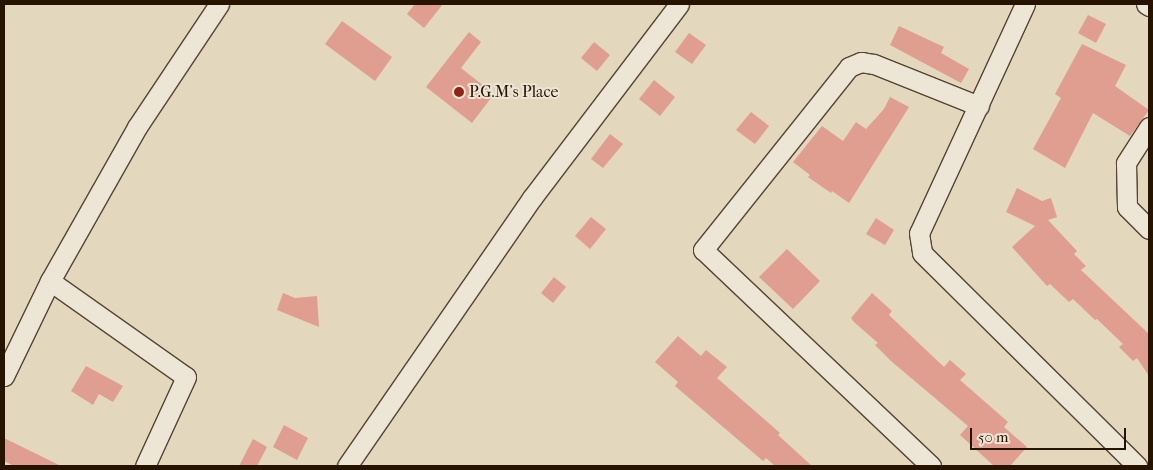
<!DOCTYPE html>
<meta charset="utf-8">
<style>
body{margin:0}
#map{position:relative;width:1153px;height:470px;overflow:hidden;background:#e3d7be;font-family:"IM FELL French Canon",serif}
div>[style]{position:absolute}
.building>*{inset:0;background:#df9e90}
.roads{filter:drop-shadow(1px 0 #554530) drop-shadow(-1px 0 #554530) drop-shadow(0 1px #554530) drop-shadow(0 -1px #554530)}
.minor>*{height:19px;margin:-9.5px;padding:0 9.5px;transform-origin:9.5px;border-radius:9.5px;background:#ede5d5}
.dots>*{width:14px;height:14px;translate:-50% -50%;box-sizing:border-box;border:2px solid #ede5d5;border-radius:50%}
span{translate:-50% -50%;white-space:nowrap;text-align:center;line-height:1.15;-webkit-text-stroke:4px #ede5d5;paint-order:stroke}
.poi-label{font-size:16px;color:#261400}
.left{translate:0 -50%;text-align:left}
.frame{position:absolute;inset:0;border:5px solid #261400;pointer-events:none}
.scale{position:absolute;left:970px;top:428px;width:156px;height:22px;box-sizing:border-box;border:2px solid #261400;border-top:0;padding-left:6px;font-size:15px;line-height:18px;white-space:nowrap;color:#261400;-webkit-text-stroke:4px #ede5d5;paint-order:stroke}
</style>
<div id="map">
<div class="building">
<i style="clip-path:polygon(415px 4px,443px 4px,424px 28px,407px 14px)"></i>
<i style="clip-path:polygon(1088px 15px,1106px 24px,1096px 43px,1078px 33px)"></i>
<i style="clip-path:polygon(342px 21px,392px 57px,375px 81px,325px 44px)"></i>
<i style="clip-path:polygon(899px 26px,944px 47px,941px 53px,969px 69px,961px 83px,890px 45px)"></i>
<i style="clip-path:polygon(469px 32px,481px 42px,461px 68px,494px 94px,472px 123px,426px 87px)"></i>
<i style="clip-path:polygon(689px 33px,706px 45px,692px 64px,675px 52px)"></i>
<i style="clip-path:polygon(594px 42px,610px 55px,597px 71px,581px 58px)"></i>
<i style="clip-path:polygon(1082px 44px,1126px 65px,1115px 86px,1149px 110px,1130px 136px,1093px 113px,1065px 168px,1033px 149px,1061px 98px,1055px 94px)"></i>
<i style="clip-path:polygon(654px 80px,675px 97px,660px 116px,639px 99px)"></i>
<i style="clip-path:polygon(890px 97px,909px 107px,849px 203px,832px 191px,831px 193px,808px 177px,810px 175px,793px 162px,822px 126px,843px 141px,856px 122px,866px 129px,884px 109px)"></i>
<i style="clip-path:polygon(751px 112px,769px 126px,755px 144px,736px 130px)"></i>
<i style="clip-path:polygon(610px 134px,623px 144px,603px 168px,591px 159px)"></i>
<i style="clip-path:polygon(1017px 188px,1042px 201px,1051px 198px,1057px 217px,1048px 220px,1077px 251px,1074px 254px,1086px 266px,1081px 270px,1149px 334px,1149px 376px,1137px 358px,1133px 361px,1119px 347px,1123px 344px,1097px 319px,1095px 320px,1073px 299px,1069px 302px,1050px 284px,1047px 286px,1012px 247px,1035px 226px,1006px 212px)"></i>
<i style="clip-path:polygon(591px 217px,606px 229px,590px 249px,575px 236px)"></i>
<i style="clip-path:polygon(876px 218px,894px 230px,885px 245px,866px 234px)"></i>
<i style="clip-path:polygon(787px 249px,820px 281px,793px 309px,759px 277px)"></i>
<i style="clip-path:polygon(554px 277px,566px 287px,553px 303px,541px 293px)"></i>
<i style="clip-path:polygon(283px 293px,295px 298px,317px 296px,319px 327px,277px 310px)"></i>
<i style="clip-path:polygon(872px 293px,892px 311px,889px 315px,944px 367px,950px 360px,966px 374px,960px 380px,1008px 422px,1004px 427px,1027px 447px,1010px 466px,994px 466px,960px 435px,968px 426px,891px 361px,875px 345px,878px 343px,854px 322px,851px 318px)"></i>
<i style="clip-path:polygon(678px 336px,701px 356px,706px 350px,727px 367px,717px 378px,780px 433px,778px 435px,812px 466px,775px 466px,766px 458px,763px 461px,675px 386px,678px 382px,655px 362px)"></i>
<i style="clip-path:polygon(86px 366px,123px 386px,113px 402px,99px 394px,93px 405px,71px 391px)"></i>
<i style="clip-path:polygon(284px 425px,308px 438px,297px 460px,273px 447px)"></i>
<i style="clip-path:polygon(4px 438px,61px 466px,14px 466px,4px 461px)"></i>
<i style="clip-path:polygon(253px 439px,267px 447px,257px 466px,239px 466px)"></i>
</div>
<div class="roads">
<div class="minor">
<i style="left:1025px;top:4px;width:252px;rotate:114.8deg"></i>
<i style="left:919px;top:233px;width:20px;rotate:81deg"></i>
<i style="left:922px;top:253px;width:303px;rotate:44.7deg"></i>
<i style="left:1146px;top:4px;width:4px;rotate:34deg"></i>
<i style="left:1149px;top:127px;width:43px;rotate:122.6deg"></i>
<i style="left:1126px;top:163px;width:44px;rotate:88.7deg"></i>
<i style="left:1127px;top:207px;width:31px;rotate:45deg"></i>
<i style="left:50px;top:281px;width:166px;rotate:35.2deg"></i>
<i style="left:186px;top:377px;width:98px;rotate:114.7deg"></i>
<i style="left:4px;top:376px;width:106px;rotate:-64.2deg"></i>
<i style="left:50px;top:281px;width:177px;rotate:-60.5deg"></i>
<i style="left:137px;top:127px;width:148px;rotate:-56.3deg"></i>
<i style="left:347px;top:466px;width:326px;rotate:-55.4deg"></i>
<i style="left:532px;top:198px;width:243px;rotate:-52.8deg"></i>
<i style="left:931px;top:466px;width:314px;rotate:-136.5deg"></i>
<i style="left:703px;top:250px;width:234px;rotate:-51.4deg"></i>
<i style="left:849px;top:67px;width:13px;rotate:-23deg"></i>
<i style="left:861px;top:62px;width:13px;rotate:9deg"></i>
<i style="left:874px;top:64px;width:113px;rotate:21.8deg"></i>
</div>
</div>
<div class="dots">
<i style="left:459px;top:92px;background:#8f2418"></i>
</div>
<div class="poi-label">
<span class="left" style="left:469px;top:92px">P.G.M’s Place</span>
</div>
<div class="frame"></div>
<div class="scale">50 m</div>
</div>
